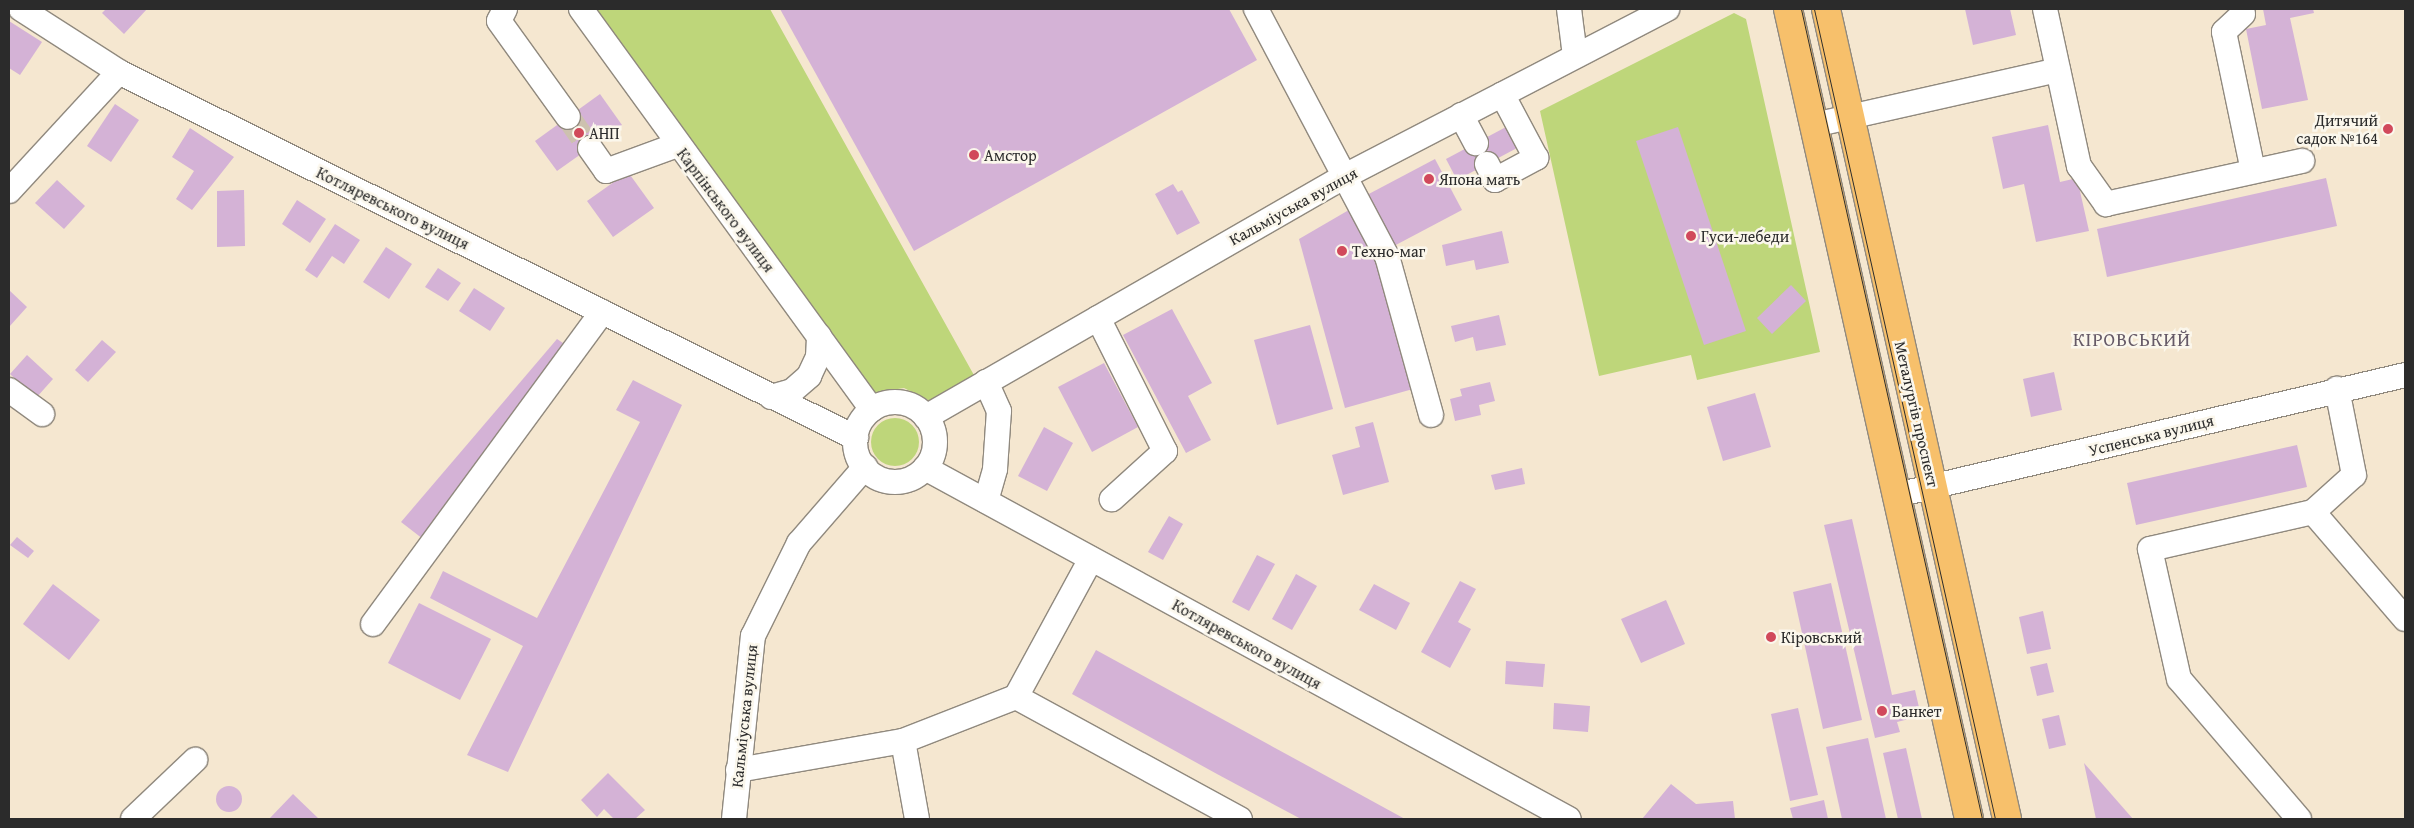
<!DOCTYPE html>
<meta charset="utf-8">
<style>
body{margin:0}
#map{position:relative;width:2414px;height:828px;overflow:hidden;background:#f5e7d0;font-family:"Gentium Book Plus",serif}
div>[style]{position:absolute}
.green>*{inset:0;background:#bed67a}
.round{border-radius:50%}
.building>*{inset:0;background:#d4b2d6}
.minor-tunnel>*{height:24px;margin-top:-12px;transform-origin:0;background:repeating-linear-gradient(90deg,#cdc1af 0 24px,transparent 0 36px)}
.roads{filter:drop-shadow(1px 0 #90897e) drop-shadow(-1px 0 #90897e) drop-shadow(0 1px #90897e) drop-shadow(0 -1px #90897e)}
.minor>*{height:24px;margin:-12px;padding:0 12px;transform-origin:12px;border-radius:12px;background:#fff}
.minor>.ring{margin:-12px;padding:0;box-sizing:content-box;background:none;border:24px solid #fff;border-radius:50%}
.major>*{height:28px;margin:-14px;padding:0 14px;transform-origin:14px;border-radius:14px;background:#f7c06b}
.tram>*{height:1px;margin:-0.5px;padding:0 0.5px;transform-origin:0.5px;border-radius:0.5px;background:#2b2b2b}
.dots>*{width:14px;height:14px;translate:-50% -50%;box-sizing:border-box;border:2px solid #fbf7ec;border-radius:50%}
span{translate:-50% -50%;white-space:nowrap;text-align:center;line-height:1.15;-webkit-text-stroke:5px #fbf7ec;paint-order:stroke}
.poi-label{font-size:16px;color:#2b2b2b}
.right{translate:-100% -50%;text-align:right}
.left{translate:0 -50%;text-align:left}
.street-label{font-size:16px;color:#2b2b2b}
.quarter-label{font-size:19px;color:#665a67;letter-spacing:1px}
.frame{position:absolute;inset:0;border:10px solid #2b2b2b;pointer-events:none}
</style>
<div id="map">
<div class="green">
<i style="clip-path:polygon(596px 9px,770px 9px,975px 377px,932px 402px,904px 388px,873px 393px)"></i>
<i style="clip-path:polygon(1734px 13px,1746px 19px,1820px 352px,1697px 380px,1691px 355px,1599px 376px,1540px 111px)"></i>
<i class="round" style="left:871px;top:418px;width:48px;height:48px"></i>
</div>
<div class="building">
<i style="clip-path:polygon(106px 9px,147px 9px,124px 34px,102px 13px)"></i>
<i style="clip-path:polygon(780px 9px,1229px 9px,1257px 60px,914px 251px)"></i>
<i style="clip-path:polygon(1965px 9px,2010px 9px,2016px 35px,1973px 45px)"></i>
<i style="clip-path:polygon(2263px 9px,2313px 9px,2314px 13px,2290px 18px,2308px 100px,2262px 109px,2246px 29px,2266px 25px)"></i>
<i style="clip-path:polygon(9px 21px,42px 42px,20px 75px,9px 68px)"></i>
<i style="clip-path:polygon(600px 94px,622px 125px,557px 171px,535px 141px)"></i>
<i style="clip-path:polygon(115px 104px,139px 120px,111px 162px,87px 146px)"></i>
<i style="clip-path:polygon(2048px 125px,2060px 182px,2077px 178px,2089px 231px,2036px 242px,2024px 184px,2003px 189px,1992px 137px)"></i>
<i style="clip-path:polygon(1506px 127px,1517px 148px,1457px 180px,1446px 159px)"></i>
<i style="clip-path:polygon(1678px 127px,1746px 331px,1704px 345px,1636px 141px)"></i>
<i style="clip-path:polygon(190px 128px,234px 157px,192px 210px,176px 199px,194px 171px,172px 157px)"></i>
<i style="clip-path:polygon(1435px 159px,1462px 210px,1392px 247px,1365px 196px)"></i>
<i style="clip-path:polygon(628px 172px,654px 208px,613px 237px,587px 201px)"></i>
<i style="clip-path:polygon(2326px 178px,2337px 226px,2107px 277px,2097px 229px)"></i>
<i style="clip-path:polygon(57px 180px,85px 206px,64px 229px,35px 203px)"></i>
<i style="clip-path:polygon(1173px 184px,1178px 192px,1182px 190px,1200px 223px,1177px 235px,1155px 194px)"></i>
<i style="clip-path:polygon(244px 190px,245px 246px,217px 247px,217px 191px)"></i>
<i style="clip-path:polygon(297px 200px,326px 219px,310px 243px,282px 224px)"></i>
<i style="clip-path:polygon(1354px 207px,1372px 241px,1413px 389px,1345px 408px,1299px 239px)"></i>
<i style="clip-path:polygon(335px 224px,360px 240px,344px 264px,332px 256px,317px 278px,305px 270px)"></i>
<i style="clip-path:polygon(1502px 231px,1509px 263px,1476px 270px,1474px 260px,1446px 266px,1442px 245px)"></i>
<i style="clip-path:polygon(386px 247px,412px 264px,389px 299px,363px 282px)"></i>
<i style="clip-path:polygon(438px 268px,461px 283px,448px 301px,425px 287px)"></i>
<i style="clip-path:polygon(1791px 285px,1806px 301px,1772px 334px,1757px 318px)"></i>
<i style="clip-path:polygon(474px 288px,505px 308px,490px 331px,459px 311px)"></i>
<i style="clip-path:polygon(9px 290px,27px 307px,9px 327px)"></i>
<i style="clip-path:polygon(1172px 309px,1212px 383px,1188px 396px,1211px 440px,1186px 453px,1123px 335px)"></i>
<i style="clip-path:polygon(1499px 315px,1506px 345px,1476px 351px,1473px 337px,1455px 342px,1451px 326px)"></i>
<i style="clip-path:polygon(1310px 325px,1333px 409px,1277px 425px,1254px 340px)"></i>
<i style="clip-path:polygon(557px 339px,569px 347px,423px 539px,401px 522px)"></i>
<i style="clip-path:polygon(102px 340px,116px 352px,88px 382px,75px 370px)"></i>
<i style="clip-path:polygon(27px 355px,53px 379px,36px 398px,10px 374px)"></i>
<i style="clip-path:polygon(1104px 363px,1138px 427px,1092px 452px,1058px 387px)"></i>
<i style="clip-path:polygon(2054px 372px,2062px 410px,2031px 417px,2023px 379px)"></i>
<i style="clip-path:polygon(633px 380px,682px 405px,508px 772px,467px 755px,523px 646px,430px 598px,443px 571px,537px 618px,640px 422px,616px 410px)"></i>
<i style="clip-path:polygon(1490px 382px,1495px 401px,1479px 405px,1481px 415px,1455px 421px,1450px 399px,1462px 396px,1460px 389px)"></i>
<i style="clip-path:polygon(1755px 393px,1771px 447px,1723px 461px,1707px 407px)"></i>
<i style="clip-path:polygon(1373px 422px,1389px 482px,1343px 495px,1332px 455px,1360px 447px,1355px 427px)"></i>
<i style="clip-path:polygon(1044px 427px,1073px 443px,1047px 491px,1018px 476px)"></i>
<i style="clip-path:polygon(2297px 445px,2307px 487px,2136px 525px,2127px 483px)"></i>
<i style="clip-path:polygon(1522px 468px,1525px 484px,1495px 490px,1491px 475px)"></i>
<i style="clip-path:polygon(1169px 516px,1183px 524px,1163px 560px,1148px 552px)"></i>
<i style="clip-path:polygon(1852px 519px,1892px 695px,1915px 690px,1921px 716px,1897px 722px,1900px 732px,1875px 738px,1824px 525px)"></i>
<i style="clip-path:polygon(17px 537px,34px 551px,28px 558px,10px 545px)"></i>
<i style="clip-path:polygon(1257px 555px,1275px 564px,1249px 611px,1232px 602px)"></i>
<i style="clip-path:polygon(1296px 574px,1317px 586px,1292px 630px,1272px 619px)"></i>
<i style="clip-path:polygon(1460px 581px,1476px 589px,1458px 622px,1471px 629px,1450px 668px,1421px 652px)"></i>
<i style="clip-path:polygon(1831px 583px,1862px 720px,1823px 729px,1793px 592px)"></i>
<i style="clip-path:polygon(53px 584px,100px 620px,69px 660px,23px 624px)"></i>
<i style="clip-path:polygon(1374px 584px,1410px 603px,1396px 630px,1359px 610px)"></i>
<i style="clip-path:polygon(1666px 600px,1685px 644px,1641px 663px,1621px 619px)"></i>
<i style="clip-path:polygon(419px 603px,491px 639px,460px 700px,388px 663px)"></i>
<i style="clip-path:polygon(2043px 611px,2051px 649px,2027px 654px,2019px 617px)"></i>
<i style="clip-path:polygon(1096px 650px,1405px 819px,1301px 819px,1217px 774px,1072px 694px)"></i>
<i style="clip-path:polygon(1506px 661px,1545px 664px,1543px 687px,1505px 684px)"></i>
<i style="clip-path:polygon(2047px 663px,2054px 692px,2037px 696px,2030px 667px)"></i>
<i style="clip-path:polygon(1554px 703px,1590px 706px,1588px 732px,1553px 729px)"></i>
<i style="clip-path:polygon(1798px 708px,1818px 795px,1790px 801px,1771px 714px)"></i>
<i style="clip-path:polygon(2059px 715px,2066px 745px,2049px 749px,2042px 719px)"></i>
<i style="clip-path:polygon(1868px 738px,1886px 819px,1842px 819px,1826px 747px)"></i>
<i style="clip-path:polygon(1906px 748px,1922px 819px,1898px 819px,1883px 753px)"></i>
<i style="clip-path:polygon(2084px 763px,2133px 819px,2096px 819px)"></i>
<i style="clip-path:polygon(608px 773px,645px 810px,635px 819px,614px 819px,604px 809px,597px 817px,581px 800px)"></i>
<i style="clip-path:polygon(1671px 784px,1696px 804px,1733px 801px,1735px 819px,1642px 819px)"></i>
<i class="round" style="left:216px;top:786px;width:26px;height:26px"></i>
<i style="clip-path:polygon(293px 794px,319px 819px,269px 819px)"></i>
<i style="clip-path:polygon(1824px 800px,1828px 819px,1793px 819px,1790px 808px)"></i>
</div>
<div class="minor-tunnel">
<i style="left:568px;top:117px;width:38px;rotate:55deg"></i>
</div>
<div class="roads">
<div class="minor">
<i style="left:21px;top:9px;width:117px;rotate:32.7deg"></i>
<i style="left:119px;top:72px;width:823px;rotate:26.41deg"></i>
<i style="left:505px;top:9px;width:13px;rotate:117deg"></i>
<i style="left:499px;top:21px;width:118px;rotate:54.3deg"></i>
<i style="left:581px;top:9px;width:495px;rotate:54deg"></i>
<i style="left:1256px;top:9px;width:280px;rotate:62.1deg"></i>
<i style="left:1387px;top:256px;width:165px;rotate:74.5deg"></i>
<i style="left:1569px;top:9px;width:47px;rotate:82.7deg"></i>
<i style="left:2045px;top:9px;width:161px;rotate:77.8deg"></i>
<i style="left:2079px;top:166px;width:47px;rotate:54.6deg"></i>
<i style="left:2106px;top:204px;width:201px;rotate:-12.4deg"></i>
<i style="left:2243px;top:14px;width:26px;rotate:137deg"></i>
<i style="left:2224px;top:32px;width:142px;rotate:78.2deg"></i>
<i style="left:1461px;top:115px;width:32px;rotate:62deg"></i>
<i style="left:1814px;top:125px;width:250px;rotate:-12.7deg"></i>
<i style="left:590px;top:148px;width:28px;rotate:55deg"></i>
<i style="left:606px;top:171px;width:76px;rotate:-20.1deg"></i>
<i style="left:1487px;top:164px;width:18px;rotate:63deg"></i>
<i style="left:1495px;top:180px;width:47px;rotate:-28.2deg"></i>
<i style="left:1536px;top:158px;width:72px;rotate:-118deg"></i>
<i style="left:9px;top:191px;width:162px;rotate:-47.3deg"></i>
<i style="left:1098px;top:318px;width:149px;rotate:63.3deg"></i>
<i style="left:1165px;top:451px;width:72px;rotate:137.8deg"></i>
<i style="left:9px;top:390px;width:41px;rotate:36deg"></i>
<i style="left:771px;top:397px;width:22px;rotate:-16deg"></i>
<i style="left:792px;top:391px;width:23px;rotate:-41deg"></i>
<i style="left:809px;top:376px;width:21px;rotate:-65deg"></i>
<i style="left:818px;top:357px;width:21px;rotate:-87deg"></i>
<i class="ring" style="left:855px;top:402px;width:56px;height:56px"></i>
<i style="left:926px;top:417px;width:483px;rotate:-29.9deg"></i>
<i style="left:1345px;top:176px;width:363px;rotate:-27.4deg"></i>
<i style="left:925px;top:468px;width:733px;rotate:28.59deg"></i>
<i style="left:1897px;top:495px;width:522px;rotate:-13.29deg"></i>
<i style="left:986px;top:501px;width:33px;rotate:-74deg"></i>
<i style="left:995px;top:469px;width:58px;rotate:-86.1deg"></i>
<i style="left:999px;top:411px;width:32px;rotate:-114deg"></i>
<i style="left:2313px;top:512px;width:141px;rotate:49.3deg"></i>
<i style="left:373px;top:624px;width:387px;rotate:-53.7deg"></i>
<i style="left:1016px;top:697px;width:255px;rotate:28.6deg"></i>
<i style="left:903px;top:741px;width:79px;rotate:79.8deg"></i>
<i style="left:738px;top:770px;width:168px;rotate:-10deg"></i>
<i style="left:903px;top:741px;width:121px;rotate:-21.3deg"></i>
<i style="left:1016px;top:697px;width:157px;rotate:-61.5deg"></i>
<i style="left:133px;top:819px;width:86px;rotate:-43.6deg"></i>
<i style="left:734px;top:819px;width:184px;rotate:-84.1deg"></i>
<i style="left:753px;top:636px;width:104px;rotate:-63.7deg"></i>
<i style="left:799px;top:543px;width:101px;rotate:-49deg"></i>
<i style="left:2299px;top:819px;width:184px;rotate:-130.6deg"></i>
<i style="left:2179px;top:679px;width:133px;rotate:-102.6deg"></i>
<i style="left:2150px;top:549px;width:167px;rotate:-12.8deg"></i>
<i style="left:2313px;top:512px;width:55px;rotate:-42.1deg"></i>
<i style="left:2354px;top:475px;width:88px;rotate:-101.2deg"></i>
</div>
<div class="major">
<i style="left:1788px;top:9px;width:830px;rotate:77.4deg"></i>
<i style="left:1826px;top:9px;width:830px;rotate:77.4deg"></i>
</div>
</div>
<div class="tram">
<i style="left:1801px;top:9px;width:830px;rotate:77.4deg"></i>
<i style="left:1814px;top:9px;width:830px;rotate:77.4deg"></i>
</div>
<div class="dots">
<i style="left:2388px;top:129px;background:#d1495b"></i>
<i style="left:579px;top:133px;background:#d1495b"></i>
<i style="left:974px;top:155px;background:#d1495b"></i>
<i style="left:1429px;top:179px;background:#d1495b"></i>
<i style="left:1691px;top:236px;background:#d1495b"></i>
<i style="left:1342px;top:251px;background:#d1495b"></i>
<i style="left:1771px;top:637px;background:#d1495b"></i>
<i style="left:1882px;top:711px;background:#d1495b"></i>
</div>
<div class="poi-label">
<span class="right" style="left:2378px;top:129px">Дитячий<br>садок №164</span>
<span class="left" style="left:589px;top:133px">АНП</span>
<span class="left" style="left:984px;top:155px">Амстор</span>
<span class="left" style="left:1439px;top:179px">Япона мать</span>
<span class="left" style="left:1701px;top:236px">Гуси-лебеди</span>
<span class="left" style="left:1352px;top:251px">Техно-маг</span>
<span class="left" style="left:1781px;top:637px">Кіровський</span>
<span class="left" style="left:1892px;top:711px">Банкет</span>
</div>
<div class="street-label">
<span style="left:1293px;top:206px;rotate:-29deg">Кальміуська вулиця</span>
<span style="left:393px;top:208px;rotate:26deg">Котляревського вулиця</span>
<span style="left:726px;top:210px;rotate:53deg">Карпінського вулиця</span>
<span style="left:1917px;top:414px;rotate:77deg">Металургів проспект</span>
<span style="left:2151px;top:435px;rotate:-14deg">Успенська вулиця</span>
<span style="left:1247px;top:644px;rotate:29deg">Котляревського вулиця</span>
<span style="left:744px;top:716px;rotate:-84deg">Кальміуська вулиця</span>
</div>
<div class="quarter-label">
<span style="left:2132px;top:340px">КІРОВСЬКИЙ</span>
</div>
<div class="frame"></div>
</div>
